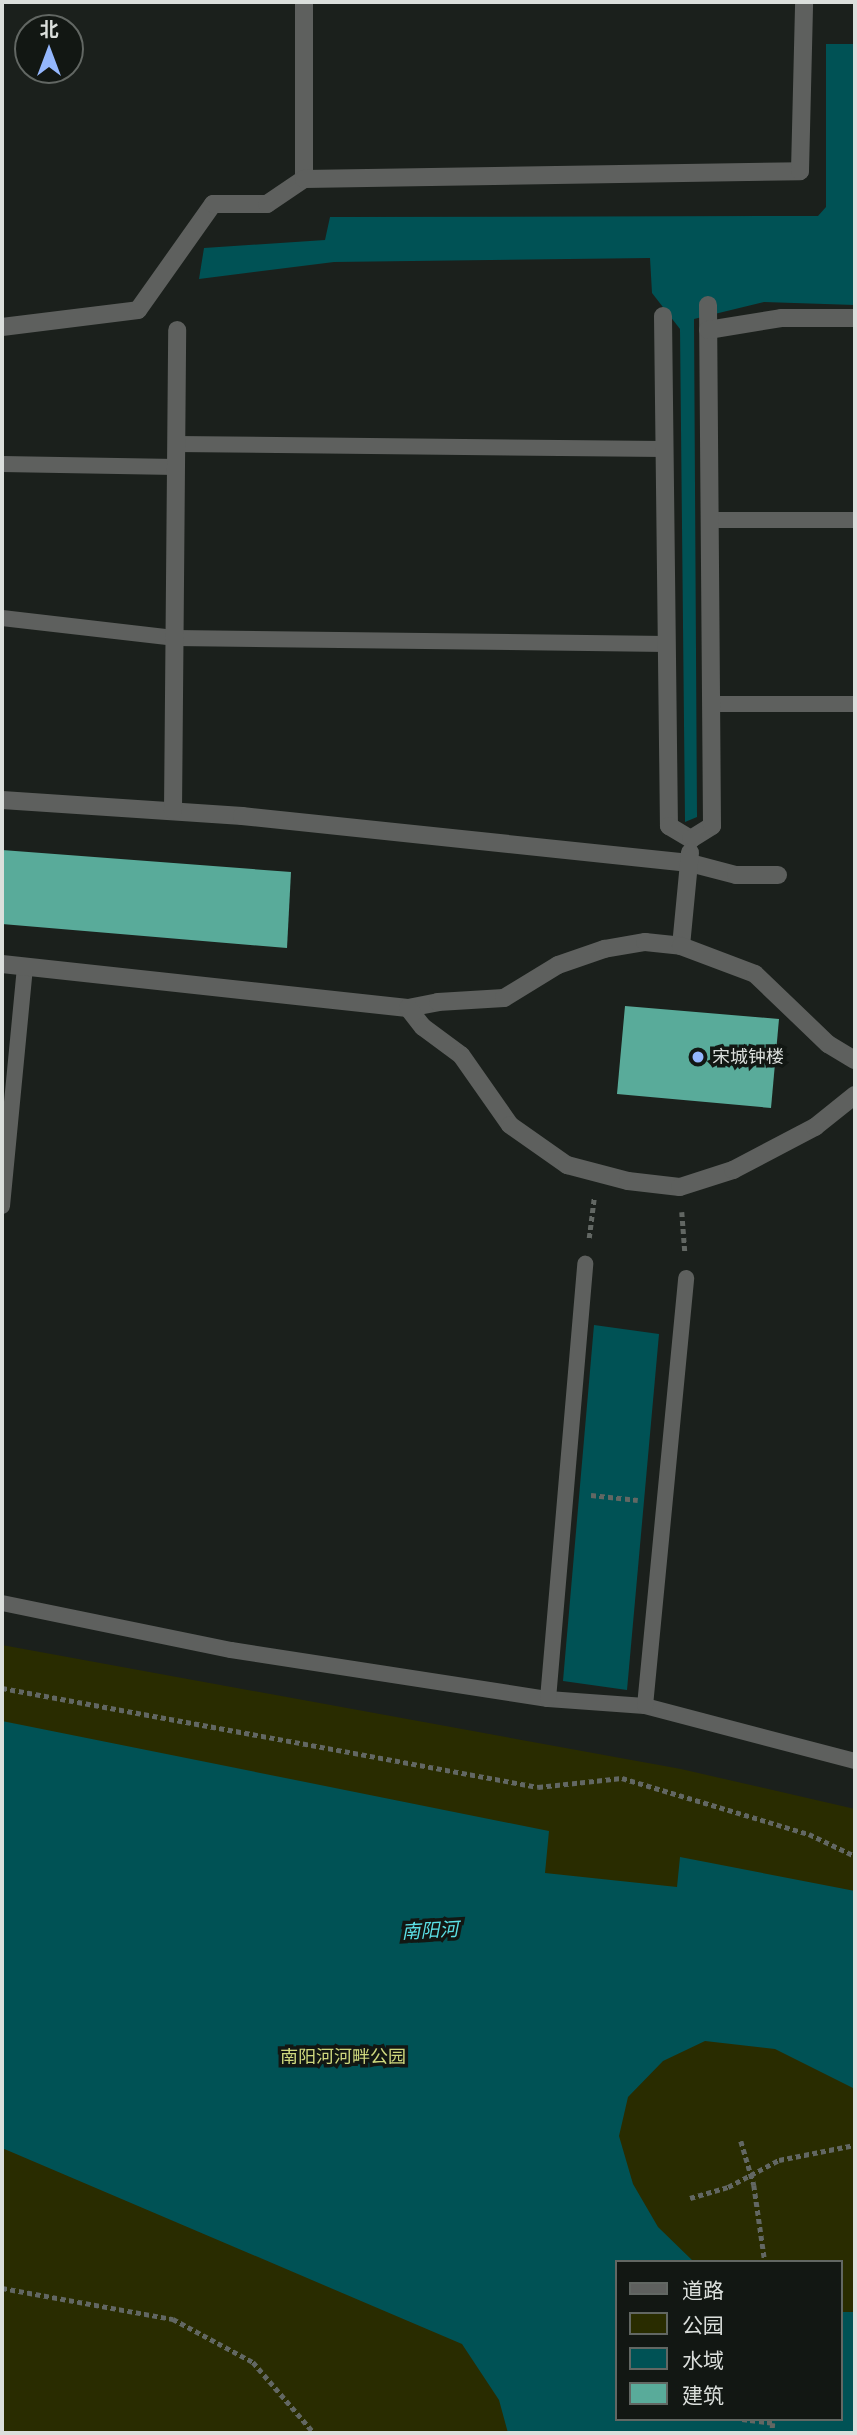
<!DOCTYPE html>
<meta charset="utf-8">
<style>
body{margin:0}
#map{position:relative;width:857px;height:2435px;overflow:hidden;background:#1b201c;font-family:"Fira Sans Condensed","Noto Sans SC",sans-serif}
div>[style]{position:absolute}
.green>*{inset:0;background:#292c00}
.water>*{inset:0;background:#005255}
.building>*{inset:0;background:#59ab9a}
.path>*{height:4.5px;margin-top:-2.25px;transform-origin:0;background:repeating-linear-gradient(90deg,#626763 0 5px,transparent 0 8.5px)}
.service>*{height:16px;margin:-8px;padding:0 8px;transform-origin:8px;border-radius:8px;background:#5e605e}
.minor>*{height:18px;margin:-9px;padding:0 9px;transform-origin:9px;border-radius:9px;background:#5e605e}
.tertiary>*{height:18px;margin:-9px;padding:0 9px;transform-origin:9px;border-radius:9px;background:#5e605e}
.dots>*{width:19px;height:19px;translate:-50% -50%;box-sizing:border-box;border:4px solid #121713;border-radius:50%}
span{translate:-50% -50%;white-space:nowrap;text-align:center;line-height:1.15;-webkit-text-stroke:7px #121713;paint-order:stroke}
.poi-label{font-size:18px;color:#dbdfdc}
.left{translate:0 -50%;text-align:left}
.park-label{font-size:18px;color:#cfd87e}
.water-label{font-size:19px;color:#5bdfe5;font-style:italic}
.frame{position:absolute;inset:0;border:4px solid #dbdfdc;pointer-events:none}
.legend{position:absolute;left:615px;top:2260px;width:228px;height:161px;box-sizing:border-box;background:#121713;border:2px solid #626763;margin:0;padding:9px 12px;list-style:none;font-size:21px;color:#dbdfdc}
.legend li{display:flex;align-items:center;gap:14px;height:35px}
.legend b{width:35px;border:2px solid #626763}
.north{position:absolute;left:14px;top:14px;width:70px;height:70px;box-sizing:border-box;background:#121713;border:2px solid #626763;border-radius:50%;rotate:0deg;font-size:19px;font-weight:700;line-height:28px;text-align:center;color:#dbdfdc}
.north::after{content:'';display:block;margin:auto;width:24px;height:32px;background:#94b7fd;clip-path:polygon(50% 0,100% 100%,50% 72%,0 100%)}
</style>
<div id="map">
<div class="green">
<i style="clip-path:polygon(evenodd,2px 1645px,681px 1769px,855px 1809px,855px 2433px,2px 2433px,2px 1645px,617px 2262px,841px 2262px,841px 2419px,617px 2419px,617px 2262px)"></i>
</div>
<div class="water">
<i style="clip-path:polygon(826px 44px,855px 44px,855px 305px,764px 302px,694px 319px,697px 817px,685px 822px,680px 329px,652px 293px,650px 258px,334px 262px,199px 279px,204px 248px,325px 240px,330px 217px,818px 216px,826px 207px)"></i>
<i style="clip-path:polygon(594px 1325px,659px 1334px,627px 1690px,563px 1681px)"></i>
<i style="clip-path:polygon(2px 1721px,549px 1831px,545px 1873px,677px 1887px,680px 1857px,855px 1891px,855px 2089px,775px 2049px,705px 2041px,663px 2061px,628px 2097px,619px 2136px,633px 2184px,658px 2227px,694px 2262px,617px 2262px,617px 2419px,841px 2419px,841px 2312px,855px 2312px,855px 2433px,508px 2433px,499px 2400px,462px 2344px,2px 2148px)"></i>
</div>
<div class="building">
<i style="clip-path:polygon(2px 850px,291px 872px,287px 948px,2px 924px)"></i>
<i style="clip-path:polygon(625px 1006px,779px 1019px,771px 1108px,617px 1094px)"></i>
</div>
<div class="path">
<i style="left:682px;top:1212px;width:40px;rotate:85.7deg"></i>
<i style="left:589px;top:1238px;width:40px;rotate:-82.9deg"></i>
<i style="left:591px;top:1495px;width:47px;rotate:6.1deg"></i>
<i style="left:2px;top:1688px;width:545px;rotate:10.46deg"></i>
<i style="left:538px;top:1787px;width:84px;rotate:-6.1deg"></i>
<i style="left:622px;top:1778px;width:195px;rotate:16.7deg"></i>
<i style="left:809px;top:1834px;width:51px;rotate:25.6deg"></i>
<i style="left:741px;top:2141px;width:46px;rotate:73.5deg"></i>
<i style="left:754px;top:2185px;width:78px;rotate:81.9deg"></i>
<i style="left:690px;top:2198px;width:40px;rotate:-16deg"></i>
<i style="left:728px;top:2187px;width:58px;rotate:-27.9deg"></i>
<i style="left:779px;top:2160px;width:77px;rotate:-11.2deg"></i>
<i style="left:2px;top:2288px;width:174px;rotate:10.3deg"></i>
<i style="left:173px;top:2319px;width:91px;rotate:28.3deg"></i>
<i style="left:253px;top:2362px;width:94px;rotate:49.3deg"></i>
<i style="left:742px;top:2419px;width:31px;rotate:7deg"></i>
<i style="left:773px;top:2423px;width:10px;rotate:96deg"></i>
</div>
<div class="service">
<i style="left:176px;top:444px;width:488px;rotate:0.6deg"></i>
<i style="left:2px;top:464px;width:174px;rotate:1deg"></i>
<i style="left:709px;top:520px;width:146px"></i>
<i style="left:2px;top:618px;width:173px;rotate:6.6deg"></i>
<i style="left:174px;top:638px;width:493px;rotate:0.7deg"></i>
<i style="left:711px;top:704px;width:144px"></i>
<i style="left:2px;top:1206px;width:240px;rotate:-84.5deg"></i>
<i style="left:2px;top:1603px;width:234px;rotate:11.6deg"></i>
<i style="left:231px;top:1650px;width:321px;rotate:8.8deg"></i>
<i style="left:548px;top:1699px;width:97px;rotate:4.1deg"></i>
<i style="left:645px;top:1706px;width:217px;rotate:14.7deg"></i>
<i style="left:548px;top:1699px;width:437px;rotate:-85.1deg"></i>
<i style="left:645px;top:1706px;width:430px;rotate:-84.5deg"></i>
</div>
<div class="minor">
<i style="left:304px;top:2px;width:177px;rotate:90deg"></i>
<i style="left:663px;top:316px;width:510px;rotate:89.33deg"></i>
<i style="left:669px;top:826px;width:26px;rotate:31deg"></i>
<i style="left:691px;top:839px;width:25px;rotate:-32deg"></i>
<i style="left:712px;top:826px;width:521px;rotate:-90.44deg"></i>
<i style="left:2px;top:327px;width:137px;rotate:-7.1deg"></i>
<i style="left:138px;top:310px;width:130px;rotate:-54.7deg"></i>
<i style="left:213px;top:204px;width:54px"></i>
<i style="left:267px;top:204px;width:45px;rotate:-34deg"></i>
<i style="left:304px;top:179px;width:496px;rotate:-0.9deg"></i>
<i style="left:800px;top:171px;width:169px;rotate:-88.6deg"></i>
<i style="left:708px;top:330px;width:74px;rotate:-9.3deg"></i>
<i style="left:781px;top:318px;width:74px"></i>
<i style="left:2px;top:800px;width:241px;rotate:3.8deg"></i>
<i style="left:242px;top:816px;width:450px;rotate:6deg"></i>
<i style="left:690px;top:863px;width:48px;rotate:14.6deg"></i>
<i style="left:736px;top:875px;width:42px"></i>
<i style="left:173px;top:811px;width:481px;rotate:-89.5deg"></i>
<i style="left:681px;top:946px;width:94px;rotate:-84.5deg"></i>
</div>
<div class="tertiary">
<i style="left:2px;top:964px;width:408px;rotate:6.2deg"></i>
<i style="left:408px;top:1008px;width:31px;rotate:-11deg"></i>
<i style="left:438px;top:1002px;width:66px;rotate:-3.5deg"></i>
<i style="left:504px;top:998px;width:63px;rotate:-31.4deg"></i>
<i style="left:558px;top:965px;width:49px;rotate:-19.2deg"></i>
<i style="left:604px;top:949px;width:42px;rotate:-9.7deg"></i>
<i style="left:645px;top:942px;width:36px;rotate:6deg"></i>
<i style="left:681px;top:946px;width:79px;rotate:20.7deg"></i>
<i style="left:755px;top:974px;width:101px;rotate:43.8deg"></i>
<i style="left:828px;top:1044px;width:31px;rotate:31deg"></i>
<i style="left:408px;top:1008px;width:24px;rotate:52deg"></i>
<i style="left:423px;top:1027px;width:47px;rotate:36.4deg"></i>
<i style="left:461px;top:1055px;width:85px;rotate:55deg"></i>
<i style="left:510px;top:1125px;width:70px;rotate:35.1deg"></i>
<i style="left:567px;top:1165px;width:63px;rotate:14.7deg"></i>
<i style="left:628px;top:1181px;width:52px;rotate:6.6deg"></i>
<i style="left:680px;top:1187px;width:56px;rotate:-17.8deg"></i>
<i style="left:733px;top:1170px;width:93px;rotate:-27.7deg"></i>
<i style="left:815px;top:1127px;width:51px;rotate:-38.7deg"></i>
</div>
<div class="dots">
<i style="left:698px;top:1057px;background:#94b7fd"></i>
</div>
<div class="poi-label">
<span class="left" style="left:712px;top:1057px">宋城钟楼</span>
</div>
<div class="park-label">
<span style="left:343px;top:2057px">南阳河河畔公园</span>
</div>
<div class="water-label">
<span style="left:430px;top:1931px;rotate:-3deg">南阳河</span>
</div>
<div class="frame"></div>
<ul class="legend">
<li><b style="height:9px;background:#5e605e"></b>道路</li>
<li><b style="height:19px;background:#292c00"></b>公园</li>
<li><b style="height:19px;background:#005255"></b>水域</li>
<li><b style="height:19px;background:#59ab9a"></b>建筑</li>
</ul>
<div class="north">北</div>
</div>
